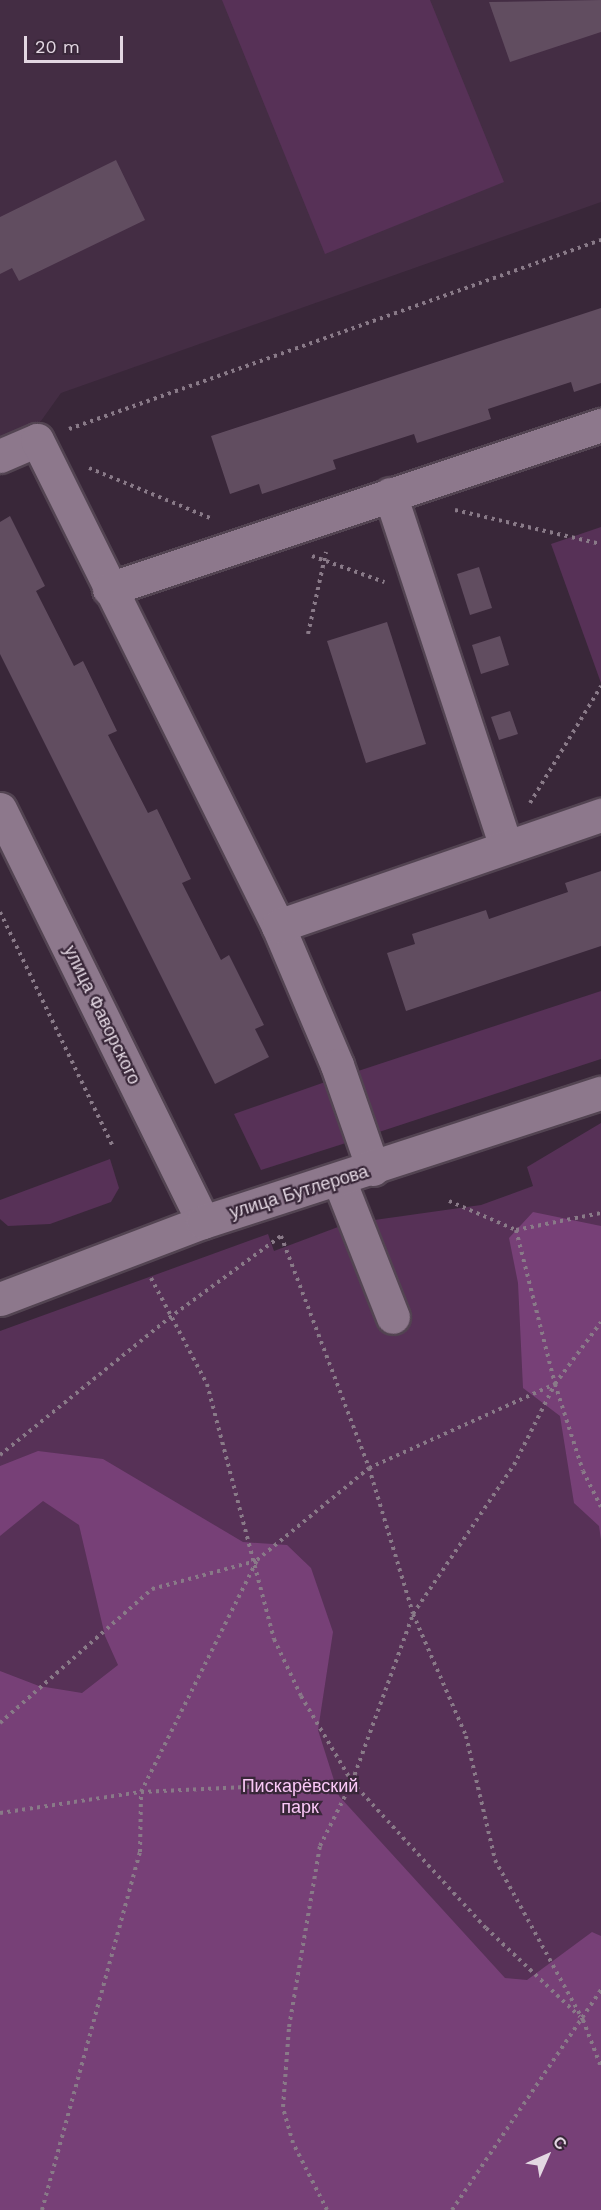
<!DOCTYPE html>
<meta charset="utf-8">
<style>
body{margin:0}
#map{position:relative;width:601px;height:2210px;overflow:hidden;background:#392739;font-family:"Work Sans",sans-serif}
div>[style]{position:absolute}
.built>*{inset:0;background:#442d44}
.green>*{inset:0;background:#573157}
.forest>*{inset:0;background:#774077}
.building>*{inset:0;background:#614d60}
.path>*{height:4px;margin-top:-2px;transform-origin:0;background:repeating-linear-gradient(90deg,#897a88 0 3px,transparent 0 7.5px)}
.roads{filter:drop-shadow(2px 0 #534452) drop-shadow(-2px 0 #534452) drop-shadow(0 2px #534452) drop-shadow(0 -2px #534452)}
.minor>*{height:33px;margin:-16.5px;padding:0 16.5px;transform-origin:16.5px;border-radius:16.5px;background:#8d788c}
span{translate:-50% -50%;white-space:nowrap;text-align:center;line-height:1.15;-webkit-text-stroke:4.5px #392739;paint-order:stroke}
.street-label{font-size:18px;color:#e3d7e2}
.park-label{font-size:18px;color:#fac8f7}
.north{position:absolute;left:517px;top:2126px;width:60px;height:60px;-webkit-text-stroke:4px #392739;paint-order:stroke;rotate:45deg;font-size:16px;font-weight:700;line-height:24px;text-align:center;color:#e3d7e2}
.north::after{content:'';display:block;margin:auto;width:21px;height:27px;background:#e3d7e2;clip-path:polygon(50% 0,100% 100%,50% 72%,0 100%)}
.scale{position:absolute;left:24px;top:36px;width:99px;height:27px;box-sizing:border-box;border:3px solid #e3d7e2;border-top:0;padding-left:8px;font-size:18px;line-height:21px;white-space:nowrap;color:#e3d7e2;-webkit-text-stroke:4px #392739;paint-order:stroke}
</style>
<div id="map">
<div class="built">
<i style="clip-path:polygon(0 0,601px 0,601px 202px,61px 393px,41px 421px,0 437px)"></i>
</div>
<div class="green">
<i style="clip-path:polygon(222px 0,430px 0,504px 182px,325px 254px)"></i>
<i style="clip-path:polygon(601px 527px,601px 683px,551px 544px)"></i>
<i style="clip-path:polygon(601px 991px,601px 1059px,376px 1133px,352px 1073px)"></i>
<i style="clip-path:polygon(328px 1081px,349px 1142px,261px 1170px,234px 1114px)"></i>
<i style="clip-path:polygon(601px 1123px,601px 2210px,0 2210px,0 1331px,268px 1234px,274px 1251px,346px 1224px,481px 1205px,533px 1186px,527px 1167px)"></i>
<i style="clip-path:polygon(110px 1159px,119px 1188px,111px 1202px,50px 1224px,8px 1226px,0 1219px,0 1200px)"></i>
</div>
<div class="forest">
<i style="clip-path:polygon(533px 1212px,601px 1226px,601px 1540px,599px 1526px,574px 1503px,560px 1416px,523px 1388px,518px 1283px,509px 1238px)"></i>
<i style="clip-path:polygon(38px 1451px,103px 1459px,243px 1542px,287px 1545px,311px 1568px,333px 1632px,318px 1730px,339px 1796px,505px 1978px,527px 1980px,592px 1932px,601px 1936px,601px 2210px,0 2210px,0 1671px,39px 1686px,82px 1693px,118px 1665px,105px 1636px,79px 1525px,43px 1501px,0 1536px,0 1466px)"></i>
</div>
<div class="building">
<i style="clip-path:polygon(601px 0,601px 32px,510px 62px,489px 2px)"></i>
<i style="clip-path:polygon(116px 160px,145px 220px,19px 281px,12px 268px,0 274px,0 217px)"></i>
<i style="clip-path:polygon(601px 308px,601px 383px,574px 392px,571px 382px,488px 409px,491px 419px,417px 443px,414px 434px,333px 460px,336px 469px,262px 494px,259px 484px,230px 494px,211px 436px)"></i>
<i style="clip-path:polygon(10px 516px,45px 586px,36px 591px,74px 666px,83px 661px,117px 731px,108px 735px,148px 813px,157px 809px,191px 879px,182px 883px,221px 960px,229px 955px,264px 1025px,255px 1029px,269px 1057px,215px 1084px,0 654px,0 522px)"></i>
<i style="clip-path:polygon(479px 567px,492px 608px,470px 615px,457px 574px)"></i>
<i style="clip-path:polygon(387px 622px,426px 744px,366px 763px,327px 641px)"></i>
<i style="clip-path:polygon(500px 636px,509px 665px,481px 674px,472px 645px)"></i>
<i style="clip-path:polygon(510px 711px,518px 734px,499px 740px,491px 717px)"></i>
<i style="clip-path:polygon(601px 871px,601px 946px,406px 1011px,387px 953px,415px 944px,412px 934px,486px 910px,489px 919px,568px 892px,565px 883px)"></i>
</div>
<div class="path">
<i style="left:69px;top:429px;width:565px;rotate:-19.56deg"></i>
<i style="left:89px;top:468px;width:134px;rotate:22.4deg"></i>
<i style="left:455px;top:510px;width:150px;rotate:13.1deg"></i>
<i style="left:312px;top:556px;width:77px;rotate:19.9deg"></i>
<i style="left:308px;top:634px;width:84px;rotate:-77.6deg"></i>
<i style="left:530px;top:803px;width:137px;rotate:-58.7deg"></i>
<i style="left:0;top:912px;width:259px;rotate:64.3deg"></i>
<i style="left:449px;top:1201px;width:73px;rotate:23.4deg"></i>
<i style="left:516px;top:1230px;width:87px;rotate:-11.3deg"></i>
<i style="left:516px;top:1230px;width:159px;rotate:75.8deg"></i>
<i style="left:555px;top:1384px;width:91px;rotate:72.2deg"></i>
<i style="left:583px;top:1471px;width:40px;rotate:63.4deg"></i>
<i style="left:151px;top:1278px;width:120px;rotate:62.2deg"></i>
<i style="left:207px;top:1384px;width:264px;rotate:75.3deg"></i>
<i style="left:274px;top:1639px;width:63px;rotate:64.7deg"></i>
<i style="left:301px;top:1696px;width:100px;rotate:59.3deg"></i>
<i style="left:352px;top:1782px;width:198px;rotate:47.5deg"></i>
<i style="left:486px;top:1928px;width:129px;rotate:43.4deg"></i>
<i style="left:0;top:1455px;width:218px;rotate:-39deg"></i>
<i style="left:169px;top:1318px;width:139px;rotate:-36.2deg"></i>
<i style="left:281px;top:1236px;width:248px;rotate:69.2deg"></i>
<i style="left:369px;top:1468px;width:152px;rotate:73.2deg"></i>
<i style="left:413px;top:1614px;width:133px;rotate:66.5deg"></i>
<i style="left:466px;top:1736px;width:127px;rotate:76.8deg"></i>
<i style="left:495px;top:1860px;width:183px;rotate:61.2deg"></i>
<i style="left:583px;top:2020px;width:50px;rotate:69deg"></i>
<i style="left:0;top:1723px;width:203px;rotate:-41.4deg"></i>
<i style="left:152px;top:1589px;width:108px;rotate:-15.1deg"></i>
<i style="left:0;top:1813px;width:143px;rotate:-8.5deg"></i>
<i style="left:141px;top:1792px;width:210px;rotate:-2.7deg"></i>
<i style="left:42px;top:2210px;width:371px;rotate:-74.7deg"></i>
<i style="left:140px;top:1852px;width:60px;rotate:-89deg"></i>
<i style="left:141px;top:1792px;width:259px;rotate:-63.4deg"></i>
<i style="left:257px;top:1560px;width:145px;rotate:-39.4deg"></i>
<i style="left:369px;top:1468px;width:204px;rotate:-24.3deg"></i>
<i style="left:327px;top:2210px;width:75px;rotate:-116.9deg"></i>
<i style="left:293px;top:2143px;width:37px;rotate:-106deg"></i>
<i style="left:283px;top:2107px;width:80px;rotate:-85.7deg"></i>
<i style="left:289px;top:2027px;width:184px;rotate:-80.3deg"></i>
<i style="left:320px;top:1846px;width:72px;rotate:-63.4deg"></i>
<i style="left:352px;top:1782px;width:179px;rotate:-70deg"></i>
<i style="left:413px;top:1614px;width:180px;rotate:-55.9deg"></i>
<i style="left:514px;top:1465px;width:91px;rotate:-63.2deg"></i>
<i style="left:555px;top:1384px;width:77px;rotate:-53.4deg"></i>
<i style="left:452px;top:2210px;width:266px;rotate:-55.9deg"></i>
</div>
<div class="roads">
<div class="minor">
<i style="left:0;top:456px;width:40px;rotate:-23.4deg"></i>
<i style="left:37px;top:440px;width:542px;rotate:63.62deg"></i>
<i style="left:278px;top:926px;width:151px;rotate:67deg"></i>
<i style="left:337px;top:1065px;width:110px;rotate:70.9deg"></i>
<i style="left:390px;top:494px;width:371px;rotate:71.8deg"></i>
<i style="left:109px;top:589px;width:519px;rotate:-18.43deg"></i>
<i style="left:0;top:809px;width:460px;rotate:63.8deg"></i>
<i style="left:278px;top:926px;width:342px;rotate:-19deg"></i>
<i style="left:339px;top:1180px;width:147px;rotate:68.5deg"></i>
<i style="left:0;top:1299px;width:217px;rotate:-20.8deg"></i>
<i style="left:203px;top:1222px;width:418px;rotate:-18deg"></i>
</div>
</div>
<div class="street-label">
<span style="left:102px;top:1015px;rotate:64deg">улица Фаворского</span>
<span style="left:299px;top:1192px;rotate:-17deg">улица Бутлерова</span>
</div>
<div class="park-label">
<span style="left:300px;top:1797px">Пискарёвский<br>парк</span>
</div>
<div class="north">С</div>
<div class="scale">20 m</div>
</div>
